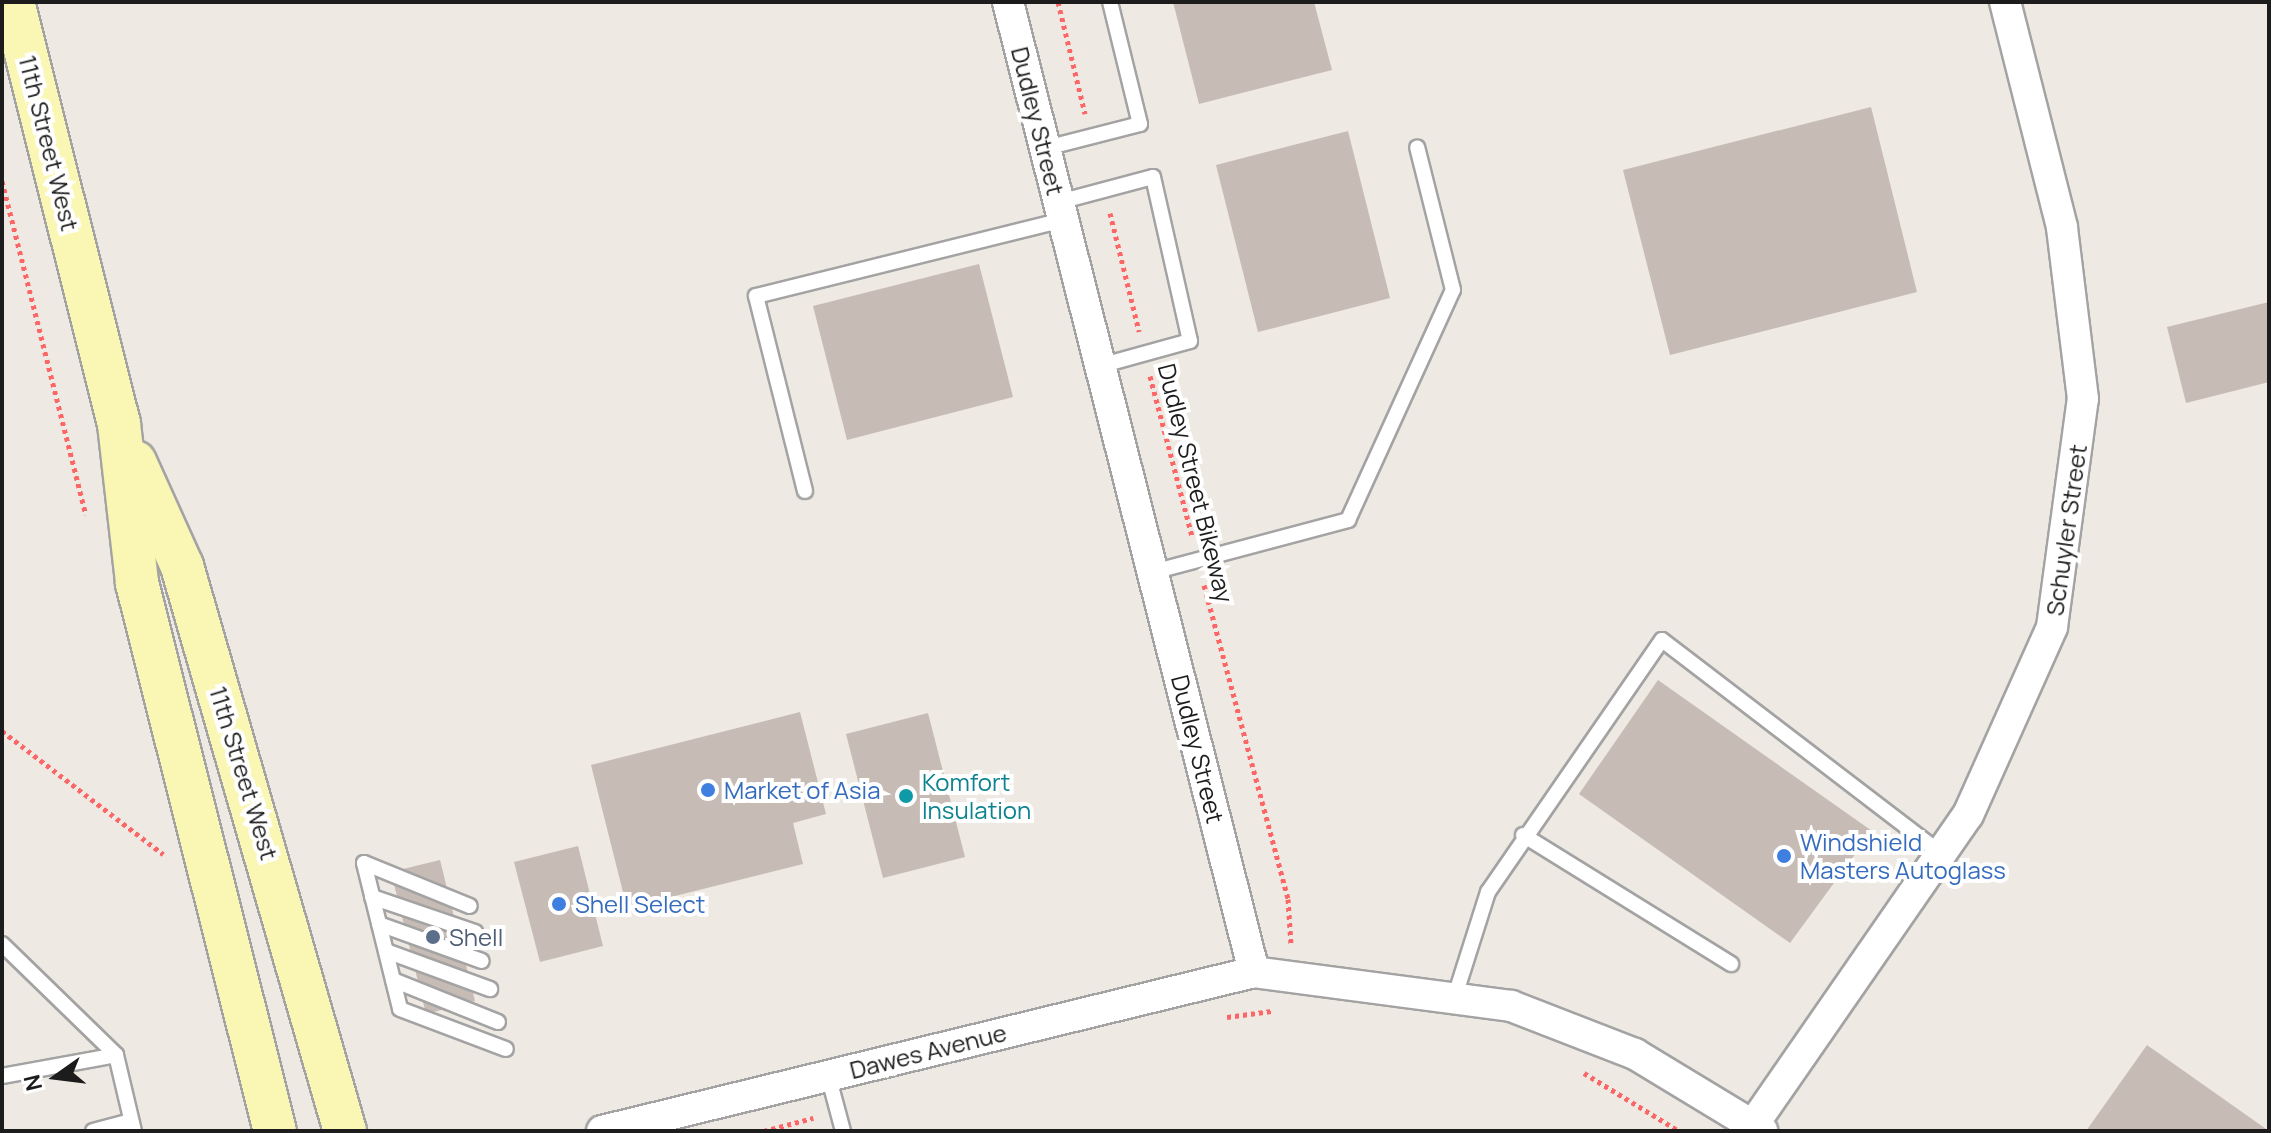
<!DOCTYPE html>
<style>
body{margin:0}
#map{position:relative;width:2271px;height:1133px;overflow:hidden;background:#eee9e2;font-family:Manrope,sans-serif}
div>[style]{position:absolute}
.building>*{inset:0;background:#c6bbb5}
.path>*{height:5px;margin-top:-2.5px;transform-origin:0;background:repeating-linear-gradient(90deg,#fb6766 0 4px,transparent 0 8px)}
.roads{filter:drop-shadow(2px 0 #a3a3a3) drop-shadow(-2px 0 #a3a3a3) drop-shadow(0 2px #a3a3a3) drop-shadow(0 -2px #a3a3a3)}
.service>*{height:14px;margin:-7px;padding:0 7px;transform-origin:7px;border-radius:7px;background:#fff}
.minor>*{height:30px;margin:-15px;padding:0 15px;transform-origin:15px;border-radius:15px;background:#fff}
.secondary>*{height:42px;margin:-21px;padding:0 21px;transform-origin:21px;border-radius:21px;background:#faf6b4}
.dots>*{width:22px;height:22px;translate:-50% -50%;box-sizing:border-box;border:4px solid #fff;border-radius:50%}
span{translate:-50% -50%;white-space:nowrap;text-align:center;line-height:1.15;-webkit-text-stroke:8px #fff;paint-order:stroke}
.street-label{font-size:24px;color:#1c1c1c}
.culture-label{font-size:24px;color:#0d838f}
.left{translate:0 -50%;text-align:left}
.shop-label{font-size:24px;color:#366cbe}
.service-label{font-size:24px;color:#4e5e75}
.frame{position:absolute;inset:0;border:4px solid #1c1c1c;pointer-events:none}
.north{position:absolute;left:16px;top:1037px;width:80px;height:80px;-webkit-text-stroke:6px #fff;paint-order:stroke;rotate:256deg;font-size:22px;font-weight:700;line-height:32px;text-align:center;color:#1c1c1c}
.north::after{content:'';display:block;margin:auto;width:28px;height:36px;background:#1c1c1c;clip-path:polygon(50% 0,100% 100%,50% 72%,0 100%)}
</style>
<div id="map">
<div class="building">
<i style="clip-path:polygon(1173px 2px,1314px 2px,1332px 70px,1199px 104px)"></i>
<i style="clip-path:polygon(1871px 107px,1917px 292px,1670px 355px,1623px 170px)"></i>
<i style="clip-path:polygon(1348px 131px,1390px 298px,1258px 332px,1216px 165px)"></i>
<i style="clip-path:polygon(979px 264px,1013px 397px,847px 440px,813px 306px)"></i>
<i style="clip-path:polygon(2269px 302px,2269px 382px,2186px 403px,2167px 327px)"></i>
<i style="clip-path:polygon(1658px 680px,1872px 831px,1790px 943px,1579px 794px)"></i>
<i style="clip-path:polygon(800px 712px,826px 814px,793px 823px,803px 864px,627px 908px,591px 765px)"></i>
<i style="clip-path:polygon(928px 713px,965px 857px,883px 878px,846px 734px)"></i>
<i style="clip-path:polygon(578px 846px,603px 946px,540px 962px,514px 862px)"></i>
<i style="clip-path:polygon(440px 860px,475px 1001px,426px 1014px,391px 872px)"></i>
<i style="clip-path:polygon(2147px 1045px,2269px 1131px,2086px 1131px)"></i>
</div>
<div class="path">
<i style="left:1058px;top:2px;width:115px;rotate:76.4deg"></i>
<i style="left:2px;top:181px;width:344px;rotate:75.9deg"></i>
<i style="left:1110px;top:213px;width:122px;rotate:76.2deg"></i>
<i style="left:1150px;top:376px;width:165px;rotate:75.3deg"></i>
<i style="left:1204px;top:585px;width:325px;rotate:75deg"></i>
<i style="left:1288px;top:899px;width:45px;rotate:86.2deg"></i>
<i style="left:2px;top:731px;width:203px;rotate:37.4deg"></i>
<i style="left:1227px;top:1017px;width:45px;rotate:-7.6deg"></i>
<i style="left:1584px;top:1073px;width:111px;rotate:31.4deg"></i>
<i style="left:764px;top:1131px;width:51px;rotate:-14.9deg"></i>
</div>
<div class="roads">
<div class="service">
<i style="left:1046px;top:148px;width:97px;rotate:-14.3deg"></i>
<i style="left:1140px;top:124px;width:126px;rotate:-103.8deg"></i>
<i style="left:1059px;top:202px;width:97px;rotate:-14.9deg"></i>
<i style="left:1153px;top:177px;width:168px;rotate:77.3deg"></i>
<i style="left:1190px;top:341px;width:93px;rotate:164.5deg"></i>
<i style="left:805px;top:491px;width:201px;rotate:-104.1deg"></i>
<i style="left:756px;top:296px;width:316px;rotate:-13.9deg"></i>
<i style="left:1153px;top:572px;width:202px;rotate:-14.9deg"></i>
<i style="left:1348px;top:520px;width:253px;rotate:-65.5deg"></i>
<i style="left:1453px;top:290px;width:147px;rotate:-104.1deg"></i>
<i style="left:1523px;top:835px;width:245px;rotate:31.8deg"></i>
<i style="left:364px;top:863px;width:150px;rotate:76.1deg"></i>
<i style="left:400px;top:1009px;width:113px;rotate:20.7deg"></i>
<i style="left:364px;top:863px;width:114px;rotate:22.1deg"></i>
<i style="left:372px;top:897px;width:109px;rotate:18.8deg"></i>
<i style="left:379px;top:924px;width:109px;rotate:19.8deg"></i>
<i style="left:2px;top:944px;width:159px;rotate:44.2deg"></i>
<i style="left:386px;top:951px;width:111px;rotate:20.1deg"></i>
<i style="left:393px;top:980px;width:113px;rotate:21.8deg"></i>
<i style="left:1455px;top:996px;width:109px;rotate:-72.4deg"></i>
<i style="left:1488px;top:892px;width:306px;rotate:-55.4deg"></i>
<i style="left:1662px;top:640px;width:352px;rotate:37.4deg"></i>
<i style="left:828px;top:1075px;width:58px;rotate:75deg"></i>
<i style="left:2px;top:1076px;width:116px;rotate:-10.4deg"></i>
<i style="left:116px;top:1055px;width:78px;rotate:76.7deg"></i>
<i style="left:93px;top:1131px;width:39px;rotate:-15deg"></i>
</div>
<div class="minor">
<i style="left:1008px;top:2px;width:1001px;rotate:75.77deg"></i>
<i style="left:1753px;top:1125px;width:377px;rotate:-55.3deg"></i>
<i style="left:1968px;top:815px;width:206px;rotate:-65.9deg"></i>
<i style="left:2052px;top:627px;width:230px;rotate:-82.3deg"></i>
<i style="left:2083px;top:399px;width:173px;rotate:-97deg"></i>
<i style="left:2062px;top:227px;width:232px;rotate:-104.2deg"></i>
<i style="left:602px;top:1131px;width:671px;rotate:-13.7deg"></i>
<i style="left:1254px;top:972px;width:259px;rotate:7.5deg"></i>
<i style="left:1511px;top:1006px;width:133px;rotate:21.2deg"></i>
<i style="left:1635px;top:1054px;width:149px;rotate:31.2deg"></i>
</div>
<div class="secondary">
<i style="left:13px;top:2px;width:435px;rotate:75.9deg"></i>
<i style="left:119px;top:424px;width:160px;rotate:83.5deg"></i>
<i style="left:137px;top:583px;width:565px;rotate:75.87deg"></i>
<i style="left:135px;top:462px;width:114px;rotate:65.7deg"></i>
<i style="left:182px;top:566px;width:588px;rotate:73.91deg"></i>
</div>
</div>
<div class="dots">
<i style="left:708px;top:790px;background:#3f7fe0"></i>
<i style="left:906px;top:796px;background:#0f9aa8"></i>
<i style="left:1784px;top:856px;background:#3f7fe0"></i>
<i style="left:559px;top:904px;background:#3f7fe0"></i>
<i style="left:433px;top:937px;background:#5c6f8a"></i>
</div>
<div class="street-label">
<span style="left:1038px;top:121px;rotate:76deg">Dudley Street</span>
<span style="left:49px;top:143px;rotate:76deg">11th Street West</span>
<span style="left:1196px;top:483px;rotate:76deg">Dudley Street Bikeway</span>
<span style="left:2066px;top:530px;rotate:-82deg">Schuyler Street</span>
<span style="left:1198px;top:749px;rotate:76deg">Dudley Street</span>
<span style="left:244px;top:773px;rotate:73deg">11th Street West</span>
<span style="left:928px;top:1051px;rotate:-14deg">Dawes Avenue</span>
</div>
<div class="culture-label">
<span class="left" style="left:922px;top:796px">Komfort<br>Insulation</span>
</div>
<div class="shop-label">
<span class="left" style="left:724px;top:790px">Market of Asia</span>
<span class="left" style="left:1800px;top:856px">Windshield<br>Masters Autoglass</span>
<span class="left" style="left:575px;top:904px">Shell Select</span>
</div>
<div class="service-label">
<span class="left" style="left:449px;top:937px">Shell</span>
</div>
<div class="frame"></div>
<div class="north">N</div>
</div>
